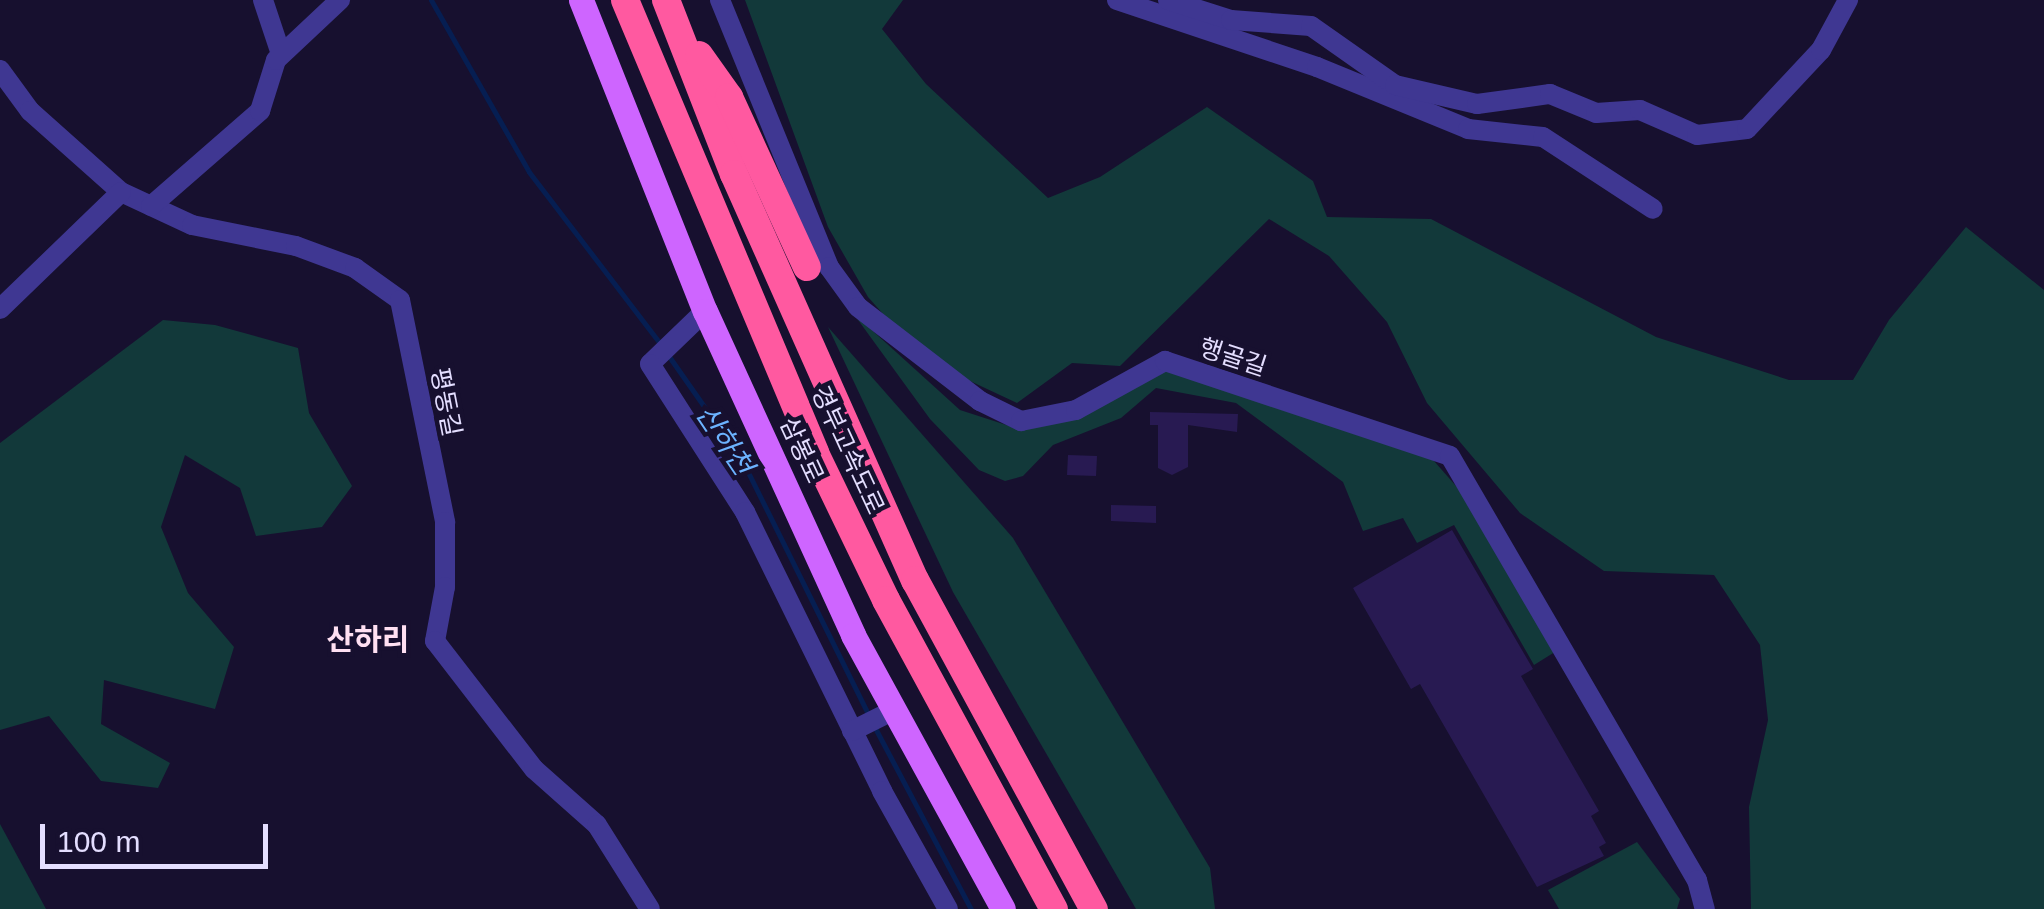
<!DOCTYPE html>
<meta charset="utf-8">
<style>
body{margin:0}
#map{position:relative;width:2044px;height:909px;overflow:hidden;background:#17102f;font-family:Arial,"Noto Sans KR",sans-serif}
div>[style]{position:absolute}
.green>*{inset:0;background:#12393a}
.stream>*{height:5px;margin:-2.5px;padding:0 2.5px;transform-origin:2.5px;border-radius:2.5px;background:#061e52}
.building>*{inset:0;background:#281a52}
.minor>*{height:20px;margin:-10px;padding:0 10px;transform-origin:10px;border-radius:10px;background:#3f3792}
.major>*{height:25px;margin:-12.5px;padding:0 12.5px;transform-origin:12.5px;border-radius:12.5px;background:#ce65ff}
.highway>*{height:28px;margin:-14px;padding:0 14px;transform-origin:14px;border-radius:14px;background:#ff59a0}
span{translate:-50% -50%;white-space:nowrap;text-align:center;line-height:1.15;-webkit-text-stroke:9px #17102f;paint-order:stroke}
.street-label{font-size:25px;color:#e4deff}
.water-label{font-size:28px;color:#6cb3ff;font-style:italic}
.quarter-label{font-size:30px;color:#ffe0f2;font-weight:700}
.scale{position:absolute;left:40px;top:824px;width:228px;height:45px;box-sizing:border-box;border:5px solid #e4deff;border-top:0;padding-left:12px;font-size:30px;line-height:35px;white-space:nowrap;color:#e4deff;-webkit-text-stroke:8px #17102f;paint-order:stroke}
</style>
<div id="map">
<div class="green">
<i style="clip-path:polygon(745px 0,903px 0,882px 29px,926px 84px,1048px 198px,1100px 177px,1207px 107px,1313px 181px,1327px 217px,1431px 219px,1656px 337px,1789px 380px,1853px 380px,1889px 320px,1966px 227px,2044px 290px,2044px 909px,1751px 909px,1749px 807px,1768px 720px,1760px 645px,1714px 575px,1604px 571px,1520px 513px,1427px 403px,1387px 322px,1329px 256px,1269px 219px,1120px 366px,1072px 363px,1017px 403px,923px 359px,868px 297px,828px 227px)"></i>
<i style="clip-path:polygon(853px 313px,960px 410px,1022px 430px,1140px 369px,1181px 368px,1427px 453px,1463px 494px,1558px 650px,1534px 665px,1454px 525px,1417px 543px,1403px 518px,1363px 531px,1343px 482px,1236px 403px,1156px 388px,1121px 418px,1053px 445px,1023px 476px,1005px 481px,979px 470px,930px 419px)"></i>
<i style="clip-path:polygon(163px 320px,215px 325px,298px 348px,309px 413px,352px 486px,322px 527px,256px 536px,240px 488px,185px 455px,161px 527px,188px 593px,234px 647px,215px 709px,104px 680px,101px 724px,170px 763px,158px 788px,101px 781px,49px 716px,0 730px,0 443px)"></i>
<i style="clip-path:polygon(828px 327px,1013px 538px,1210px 868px,1215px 909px,1136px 909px,953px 592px)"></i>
<i style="clip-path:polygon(0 824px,46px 909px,0 909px)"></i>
<i style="clip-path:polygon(1637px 842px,1680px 899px,1677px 909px,1559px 909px,1548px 890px)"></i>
</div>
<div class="stream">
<i style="left:431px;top:0;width:198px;rotate:60.3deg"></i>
<i style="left:529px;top:172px;width:219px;rotate:52.6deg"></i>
<i style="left:668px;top:355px;width:131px;rotate:55deg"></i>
<i style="left:743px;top:462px;width:284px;rotate:63.6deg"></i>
<i style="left:874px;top:726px;width:207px;rotate:62.1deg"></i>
</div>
<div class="building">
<i style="clip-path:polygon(1150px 412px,1238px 414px,1237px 432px,1188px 425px,1188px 467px,1172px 475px,1158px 468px,1158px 425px,1150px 425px)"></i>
<i style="clip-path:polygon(1068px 455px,1097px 456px,1096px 476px,1067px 475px)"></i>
<i style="clip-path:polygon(1111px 505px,1156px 506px,1156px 523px,1111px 521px)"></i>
<i style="clip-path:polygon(1452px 530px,1533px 669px,1521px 676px,1599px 811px,1591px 816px,1606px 843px,1599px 847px,1604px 856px,1537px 887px,1420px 684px,1411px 689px,1353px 588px)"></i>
</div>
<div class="minor">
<i style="left:263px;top:0;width:57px;rotate:71.6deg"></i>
<i style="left:720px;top:0;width:288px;rotate:67.8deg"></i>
<i style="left:829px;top:267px;width:49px;rotate:54.1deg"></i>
<i style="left:858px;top:307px;width:154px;rotate:37.6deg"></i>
<i style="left:980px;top:401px;width:46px;rotate:26deg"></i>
<i style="left:1021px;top:421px;width:56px;rotate:-11.3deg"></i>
<i style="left:1076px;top:410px;width:102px;rotate:-28.8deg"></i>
<i style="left:1165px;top:361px;width:300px;rotate:18.4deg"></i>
<i style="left:1450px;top:456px;width:491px;rotate:59.8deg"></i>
<i style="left:1697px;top:880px;width:30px;rotate:75deg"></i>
<i style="left:1117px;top:0;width:211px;rotate:18.5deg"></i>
<i style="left:1317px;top:67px;width:163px;rotate:22.3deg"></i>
<i style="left:1468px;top:129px;width:75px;rotate:6.1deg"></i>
<i style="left:1543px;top:137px;width:131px;rotate:33.2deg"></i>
<i style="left:1168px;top:0;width:66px;rotate:17.6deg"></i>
<i style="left:1231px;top:20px;width:80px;rotate:4.3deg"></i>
<i style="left:1311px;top:26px;width:103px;rotate:35.1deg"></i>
<i style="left:1395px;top:85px;width:84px;rotate:13deg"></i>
<i style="left:1477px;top:104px;width:74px;rotate:-7.8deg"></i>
<i style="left:1550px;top:94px;width:50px;rotate:22.4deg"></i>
<i style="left:1596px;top:113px;width:44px;rotate:-3.9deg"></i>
<i style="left:1640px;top:110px;width:62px;rotate:23.7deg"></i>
<i style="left:1697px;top:135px;width:50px;rotate:-6.8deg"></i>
<i style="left:1747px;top:129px;width:108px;rotate:-46.9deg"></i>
<i style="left:1821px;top:50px;width:57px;rotate:-61.6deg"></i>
<i style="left:0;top:70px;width:51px;rotate:53.8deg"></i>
<i style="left:30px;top:111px;width:122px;rotate:41.7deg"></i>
<i style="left:121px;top:192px;width:78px;rotate:24.9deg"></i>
<i style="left:192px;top:225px;width:106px;rotate:11.4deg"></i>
<i style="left:296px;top:246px;width:63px;rotate:20.4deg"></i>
<i style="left:355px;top:268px;width:55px;rotate:35.4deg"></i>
<i style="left:400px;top:300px;width:227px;rotate:78.5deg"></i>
<i style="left:445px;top:522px;width:65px;rotate:90deg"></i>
<i style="left:445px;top:587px;width:55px;rotate:100.5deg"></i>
<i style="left:435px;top:641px;width:162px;rotate:52.3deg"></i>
<i style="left:534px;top:769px;width:84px;rotate:41.6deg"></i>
<i style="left:597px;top:825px;width:99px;rotate:57.8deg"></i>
<i style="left:151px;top:206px;width:145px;rotate:-41.1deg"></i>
<i style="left:260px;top:111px;width:53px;rotate:-72.6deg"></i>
<i style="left:276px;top:60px;width:88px;rotate:-43.2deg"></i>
<i style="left:0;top:309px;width:168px;rotate:-44deg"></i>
<i style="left:705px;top:311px;width:76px;rotate:136.1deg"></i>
<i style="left:650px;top:364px;width:176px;rotate:57.3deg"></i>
<i style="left:745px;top:512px;width:311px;rotate:63.8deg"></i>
<i style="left:882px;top:791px;width:135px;rotate:60.8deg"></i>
<i style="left:852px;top:731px;width:47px;rotate:-26.6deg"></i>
</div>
<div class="major">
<i style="left:581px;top:0;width:335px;rotate:68.3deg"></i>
<i style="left:705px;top:311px;width:356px;rotate:65.4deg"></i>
<i style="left:853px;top:635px;width:312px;rotate:61.3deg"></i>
</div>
<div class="highway">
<i style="left:625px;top:0;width:491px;rotate:67.2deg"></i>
<i style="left:815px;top:453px;width:163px;rotate:64.2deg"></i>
<i style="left:886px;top:600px;width:352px;rotate:61.5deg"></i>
<i style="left:666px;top:0;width:187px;rotate:68.7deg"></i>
<i style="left:734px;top:174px;width:445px;rotate:66deg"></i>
<i style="left:915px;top:580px;width:375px;rotate:61.5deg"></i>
<i style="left:699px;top:55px;width:52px;rotate:54.5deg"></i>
<i style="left:729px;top:97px;width:187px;rotate:65.4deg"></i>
</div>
<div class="street-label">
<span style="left:1233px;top:357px;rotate:18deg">행골길</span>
<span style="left:446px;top:402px;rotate:79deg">평동길</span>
<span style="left:802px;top:450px;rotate:65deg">삼봉로</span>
<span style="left:848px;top:450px;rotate:65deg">경부고속도로</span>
</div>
<div class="water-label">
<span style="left:724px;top:440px;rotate:56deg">산하천</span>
</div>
<div class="quarter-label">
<span style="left:368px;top:640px">산하리</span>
</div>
<div class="scale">100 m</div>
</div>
